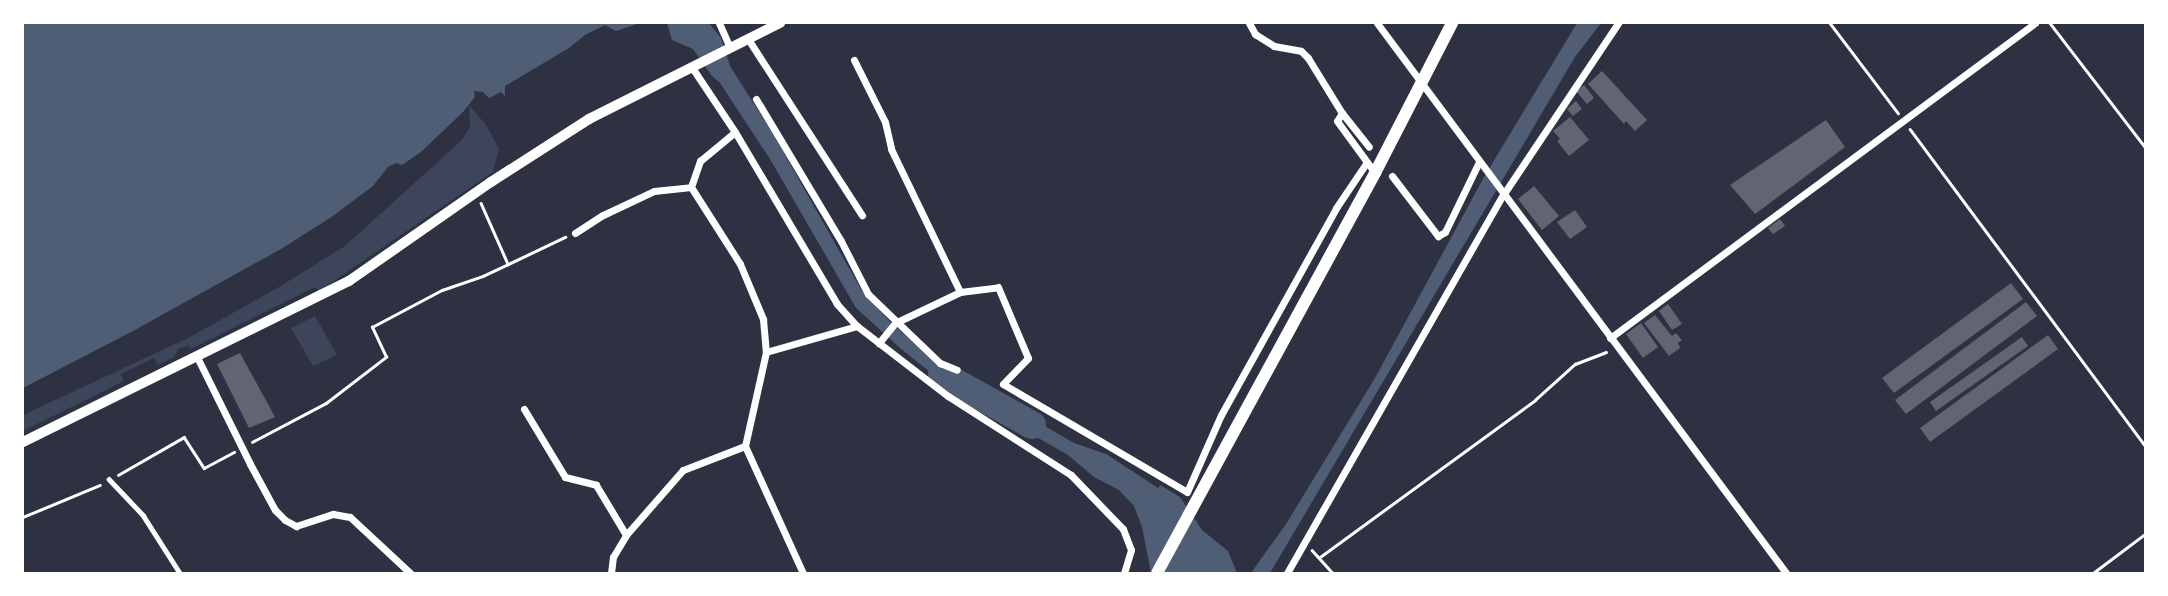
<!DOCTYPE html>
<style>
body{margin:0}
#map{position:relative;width:2168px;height:596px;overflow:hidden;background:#2d3142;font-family:"IBM Plex Sans",sans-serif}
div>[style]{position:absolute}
.green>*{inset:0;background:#3c4559}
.water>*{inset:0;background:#4f5d75}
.river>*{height:28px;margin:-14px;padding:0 14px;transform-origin:14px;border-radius:14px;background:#4f5d75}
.building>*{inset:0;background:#626471}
.path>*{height:2.5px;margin:-1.25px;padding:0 1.25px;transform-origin:1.25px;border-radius:1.25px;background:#fff}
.service>*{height:4.5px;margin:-2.25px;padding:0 2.25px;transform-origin:2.25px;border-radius:2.25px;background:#fff}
.minor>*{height:7px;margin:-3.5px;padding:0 3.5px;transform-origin:3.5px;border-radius:3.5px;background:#fff}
.tertiary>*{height:10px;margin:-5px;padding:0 5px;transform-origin:5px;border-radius:5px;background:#fff}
.primary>*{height:12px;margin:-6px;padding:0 6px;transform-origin:6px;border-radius:6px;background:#fff}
span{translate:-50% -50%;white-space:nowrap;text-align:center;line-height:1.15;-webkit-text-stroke:5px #fff;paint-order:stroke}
.frame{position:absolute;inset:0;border:24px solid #fff;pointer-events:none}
</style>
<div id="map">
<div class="green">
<i style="clip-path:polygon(469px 105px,486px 125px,499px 149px,493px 172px,319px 291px,315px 287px,191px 349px,189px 345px,178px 349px,174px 357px,158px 365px,154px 358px,121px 374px,124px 381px,23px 431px,23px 415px,188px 338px,279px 287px,345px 246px,462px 140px,470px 127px)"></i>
<i style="clip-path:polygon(315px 316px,337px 355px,313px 366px,291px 328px)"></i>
</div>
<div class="water">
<i style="clip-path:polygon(23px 23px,640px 23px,616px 31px,605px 25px,585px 35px,569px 48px,505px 86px,505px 96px,501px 92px,489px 98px,483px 92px,474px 91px,475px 97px,463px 112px,421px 152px,402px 165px,396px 163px,388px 167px,373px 186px,330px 218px,281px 249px,133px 331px,23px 388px)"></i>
<i style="clip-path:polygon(667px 23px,709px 23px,721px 38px,730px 66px,773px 134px,862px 291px,892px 324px,946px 369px,979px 387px,972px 398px,940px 380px,900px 348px,856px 308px,770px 159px,720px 83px,712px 76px,693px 49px,672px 40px)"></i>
<i style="clip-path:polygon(1577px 23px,1601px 23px,1575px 57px,1270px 573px,1251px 573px,1286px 524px,1375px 378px,1484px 177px)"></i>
<i style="clip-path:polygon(1002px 401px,1074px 443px,1106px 454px,1158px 488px,1160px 485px,1180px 497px,1202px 530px,1228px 551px,1237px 573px,1151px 573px,1142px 527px,1134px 506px,1119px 490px,1094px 477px,1068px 455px,1007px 420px,1009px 417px,996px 410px)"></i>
</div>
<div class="river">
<i style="left:942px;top:375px;width:103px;rotate:29.1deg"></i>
</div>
<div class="building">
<i style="clip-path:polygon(1602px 71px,1647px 120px,1635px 131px,1626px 121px,1624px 124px,1588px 84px)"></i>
<i style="clip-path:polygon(1584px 85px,1594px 98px,1587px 104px,1576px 91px)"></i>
<i style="clip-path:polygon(1576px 101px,1582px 109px,1573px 116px,1567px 109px)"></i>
<i style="clip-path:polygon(1570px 117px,1589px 140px,1569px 156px,1557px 141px,1560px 139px,1553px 131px)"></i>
<i style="clip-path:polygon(1826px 120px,1845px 147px,1755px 214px,1730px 185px)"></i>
<i style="clip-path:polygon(1534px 186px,1559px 216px,1542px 230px,1518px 199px)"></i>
<i style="clip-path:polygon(1575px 210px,1587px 227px,1570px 239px,1557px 222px)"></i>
<i style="clip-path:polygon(1780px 219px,1785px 226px,1773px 234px,1768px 228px)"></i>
<i style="clip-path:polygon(2011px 283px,2023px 299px,1894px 393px,1882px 378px)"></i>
<i style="clip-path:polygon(2026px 302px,2037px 316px,1906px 414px,1895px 400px)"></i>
<i style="clip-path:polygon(1668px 304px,1682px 324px,1672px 330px,1659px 311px)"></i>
<i style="clip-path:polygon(1655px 315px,1672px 336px,1676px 333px,1682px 340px,1678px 343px,1680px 348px,1669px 356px,1644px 323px)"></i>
<i style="clip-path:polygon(1641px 323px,1658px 347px,1643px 358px,1626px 334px)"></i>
<i style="clip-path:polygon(2048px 335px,2058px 349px,1930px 442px,1920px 428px)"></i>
<i style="clip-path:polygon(2022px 337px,2028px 346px,1936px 411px,1930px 402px)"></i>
<i style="clip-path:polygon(240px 353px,275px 417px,249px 428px,217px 364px)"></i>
</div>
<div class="path">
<i style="left:1830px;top:23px;width:113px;rotate:52.9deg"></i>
<i style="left:2050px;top:23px;width:156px;rotate:52.5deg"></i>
<i style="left:1910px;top:129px;width:394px;rotate:53.4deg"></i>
<i style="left:481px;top:203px;width:67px;rotate:66.1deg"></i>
<i style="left:252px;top:442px;width:84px;rotate:-27.8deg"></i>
<i style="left:326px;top:403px;width:76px;rotate:-37.5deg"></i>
<i style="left:386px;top:357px;width:33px;rotate:-115deg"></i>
<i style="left:372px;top:327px;width:79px;rotate:-27.9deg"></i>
<i style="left:442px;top:290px;width:43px;rotate:-18.9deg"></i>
<i style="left:483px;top:276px;width:91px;rotate:-25.4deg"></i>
<i style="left:118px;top:475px;width:76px;rotate:-29.9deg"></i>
<i style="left:184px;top:437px;width:37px;rotate:57deg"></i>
<i style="left:204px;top:468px;width:34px;rotate:-28deg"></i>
<i style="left:23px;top:517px;width:83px;rotate:-22.6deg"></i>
<i style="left:1312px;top:550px;width:31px;rotate:48deg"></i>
<i style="left:1320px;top:557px;width:266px;rotate:-36.1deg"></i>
<i style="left:1535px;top:400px;width:54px;rotate:-42deg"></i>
<i style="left:1575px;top:364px;width:33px;rotate:-21deg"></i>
<i style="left:2093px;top:573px;width:65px;rotate:-36.9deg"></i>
</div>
<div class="service">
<i style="left:109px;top:479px;width:50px;rotate:46.6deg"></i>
<i style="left:143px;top:515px;width:69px;rotate:57.5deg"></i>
</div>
<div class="minor">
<i style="left:719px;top:23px;width:27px;rotate:66deg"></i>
<i style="left:1249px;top:23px;width:13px;rotate:61deg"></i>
<i style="left:1255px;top:34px;width:22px;rotate:32deg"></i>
<i style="left:1274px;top:46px;width:27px;rotate:10deg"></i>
<i style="left:1301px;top:51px;width:10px;rotate:45deg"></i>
<i style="left:1308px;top:58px;width:65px;rotate:58.3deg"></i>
<i style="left:1342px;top:113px;width:43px;rotate:51.5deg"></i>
<i style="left:1377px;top:23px;width:685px;rotate:53.36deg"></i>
<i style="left:748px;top:39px;width:210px;rotate:57.1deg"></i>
<i style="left:854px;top:60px;width:69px;rotate:63.4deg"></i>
<i style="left:885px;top:122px;width:28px;rotate:77deg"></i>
<i style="left:891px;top:149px;width:159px;rotate:64.2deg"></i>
<i style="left:960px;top:292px;width:72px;rotate:154.5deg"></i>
<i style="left:895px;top:323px;width:26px;rotate:129deg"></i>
<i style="left:691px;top:66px;width:79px;rotate:56.3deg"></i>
<i style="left:735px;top:132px;width:200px;rotate:59.3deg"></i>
<i style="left:837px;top:304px;width:30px;rotate:48deg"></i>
<i style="left:857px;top:326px;width:115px;rotate:37.6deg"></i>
<i style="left:948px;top:396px;width:146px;rotate:32.7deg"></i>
<i style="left:1071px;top:475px;width:75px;rotate:46.1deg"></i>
<i style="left:1123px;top:529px;width:22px;rotate:69deg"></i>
<i style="left:1131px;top:550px;width:24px;rotate:107deg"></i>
<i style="left:756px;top:99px;width:165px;rotate:59.1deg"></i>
<i style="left:841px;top:241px;width:59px;rotate:63deg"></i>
<i style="left:868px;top:294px;width:100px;rotate:43.8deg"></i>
<i style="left:940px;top:363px;width:18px;rotate:22deg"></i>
<i style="left:1342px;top:113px;width:9px;rotate:122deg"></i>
<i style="left:1337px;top:121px;width:64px;rotate:53.8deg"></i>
<i style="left:1392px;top:176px;width:76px;rotate:52.5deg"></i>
<i style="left:1438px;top:236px;width:8px;rotate:-30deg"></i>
<i style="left:1445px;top:232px;width:78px;rotate:-64.1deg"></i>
<i style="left:691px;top:187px;width:28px;rotate:-71deg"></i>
<i style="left:700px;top:161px;width:45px;rotate:-39.6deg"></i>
<i style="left:575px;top:233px;width:33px;rotate:-33deg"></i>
<i style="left:603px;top:215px;width:56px;rotate:-25.2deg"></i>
<i style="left:654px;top:191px;width:37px;rotate:-6deg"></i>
<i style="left:691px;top:187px;width:91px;rotate:57.5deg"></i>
<i style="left:740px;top:264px;width:60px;rotate:67.3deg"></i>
<i style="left:763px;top:319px;width:33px;rotate:85deg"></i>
<i style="left:960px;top:292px;width:38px;rotate:-7deg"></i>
<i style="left:998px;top:287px;width:77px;rotate:67.1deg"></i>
<i style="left:1028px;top:358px;width:36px;rotate:134deg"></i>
<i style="left:1003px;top:384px;width:213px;rotate:30.4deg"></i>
<i style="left:1187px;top:492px;width:84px;rotate:-66.2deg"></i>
<i style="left:1221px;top:415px;width:237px;rotate:-60.9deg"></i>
<i style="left:1336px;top:208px;width:55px;rotate:-56deg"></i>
<i style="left:1610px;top:338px;width:529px;rotate:-36.54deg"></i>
<i style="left:197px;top:357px;width:119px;rotate:63.6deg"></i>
<i style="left:250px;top:464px;width:52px;rotate:61.5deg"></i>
<i style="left:275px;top:510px;width:14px;rotate:45deg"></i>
<i style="left:285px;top:520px;width:13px;rotate:29deg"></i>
<i style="left:296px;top:526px;width:39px;rotate:-18deg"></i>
<i style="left:333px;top:514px;width:17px;rotate:10deg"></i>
<i style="left:350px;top:517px;width:82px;rotate:43deg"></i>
<i style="left:524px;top:409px;width:79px;rotate:58.9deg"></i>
<i style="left:565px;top:477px;width:32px;rotate:14deg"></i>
<i style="left:596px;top:485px;width:58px;rotate:59deg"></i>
<i style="left:745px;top:446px;width:96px;rotate:-77.4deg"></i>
<i style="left:766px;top:352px;width:95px;rotate:-15.9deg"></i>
<i style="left:611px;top:573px;width:16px;rotate:-83deg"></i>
<i style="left:613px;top:557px;width:26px;rotate:-59deg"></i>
<i style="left:626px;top:535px;width:86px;rotate:-48.8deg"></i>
<i style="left:683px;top:470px;width:66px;rotate:-21.2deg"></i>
<i style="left:745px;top:446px;width:140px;rotate:65.5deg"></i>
<i style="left:1287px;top:573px;width:435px;rotate:-60.3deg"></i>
<i style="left:1503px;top:195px;width:207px;rotate:-56.2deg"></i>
</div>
<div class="tertiary">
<i style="left:23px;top:442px;width:364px;rotate:-26.3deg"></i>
<i style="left:349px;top:281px;width:173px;rotate:-34.9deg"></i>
<i style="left:491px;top:182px;width:117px;rotate:-32.7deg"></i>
<i style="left:589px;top:119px;width:214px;rotate:-26.7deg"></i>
</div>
<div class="primary">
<i style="left:1157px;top:573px;width:456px;rotate:-61.4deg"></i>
<i style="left:1375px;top:173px;width:169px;rotate:-62.8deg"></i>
</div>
<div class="frame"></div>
</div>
